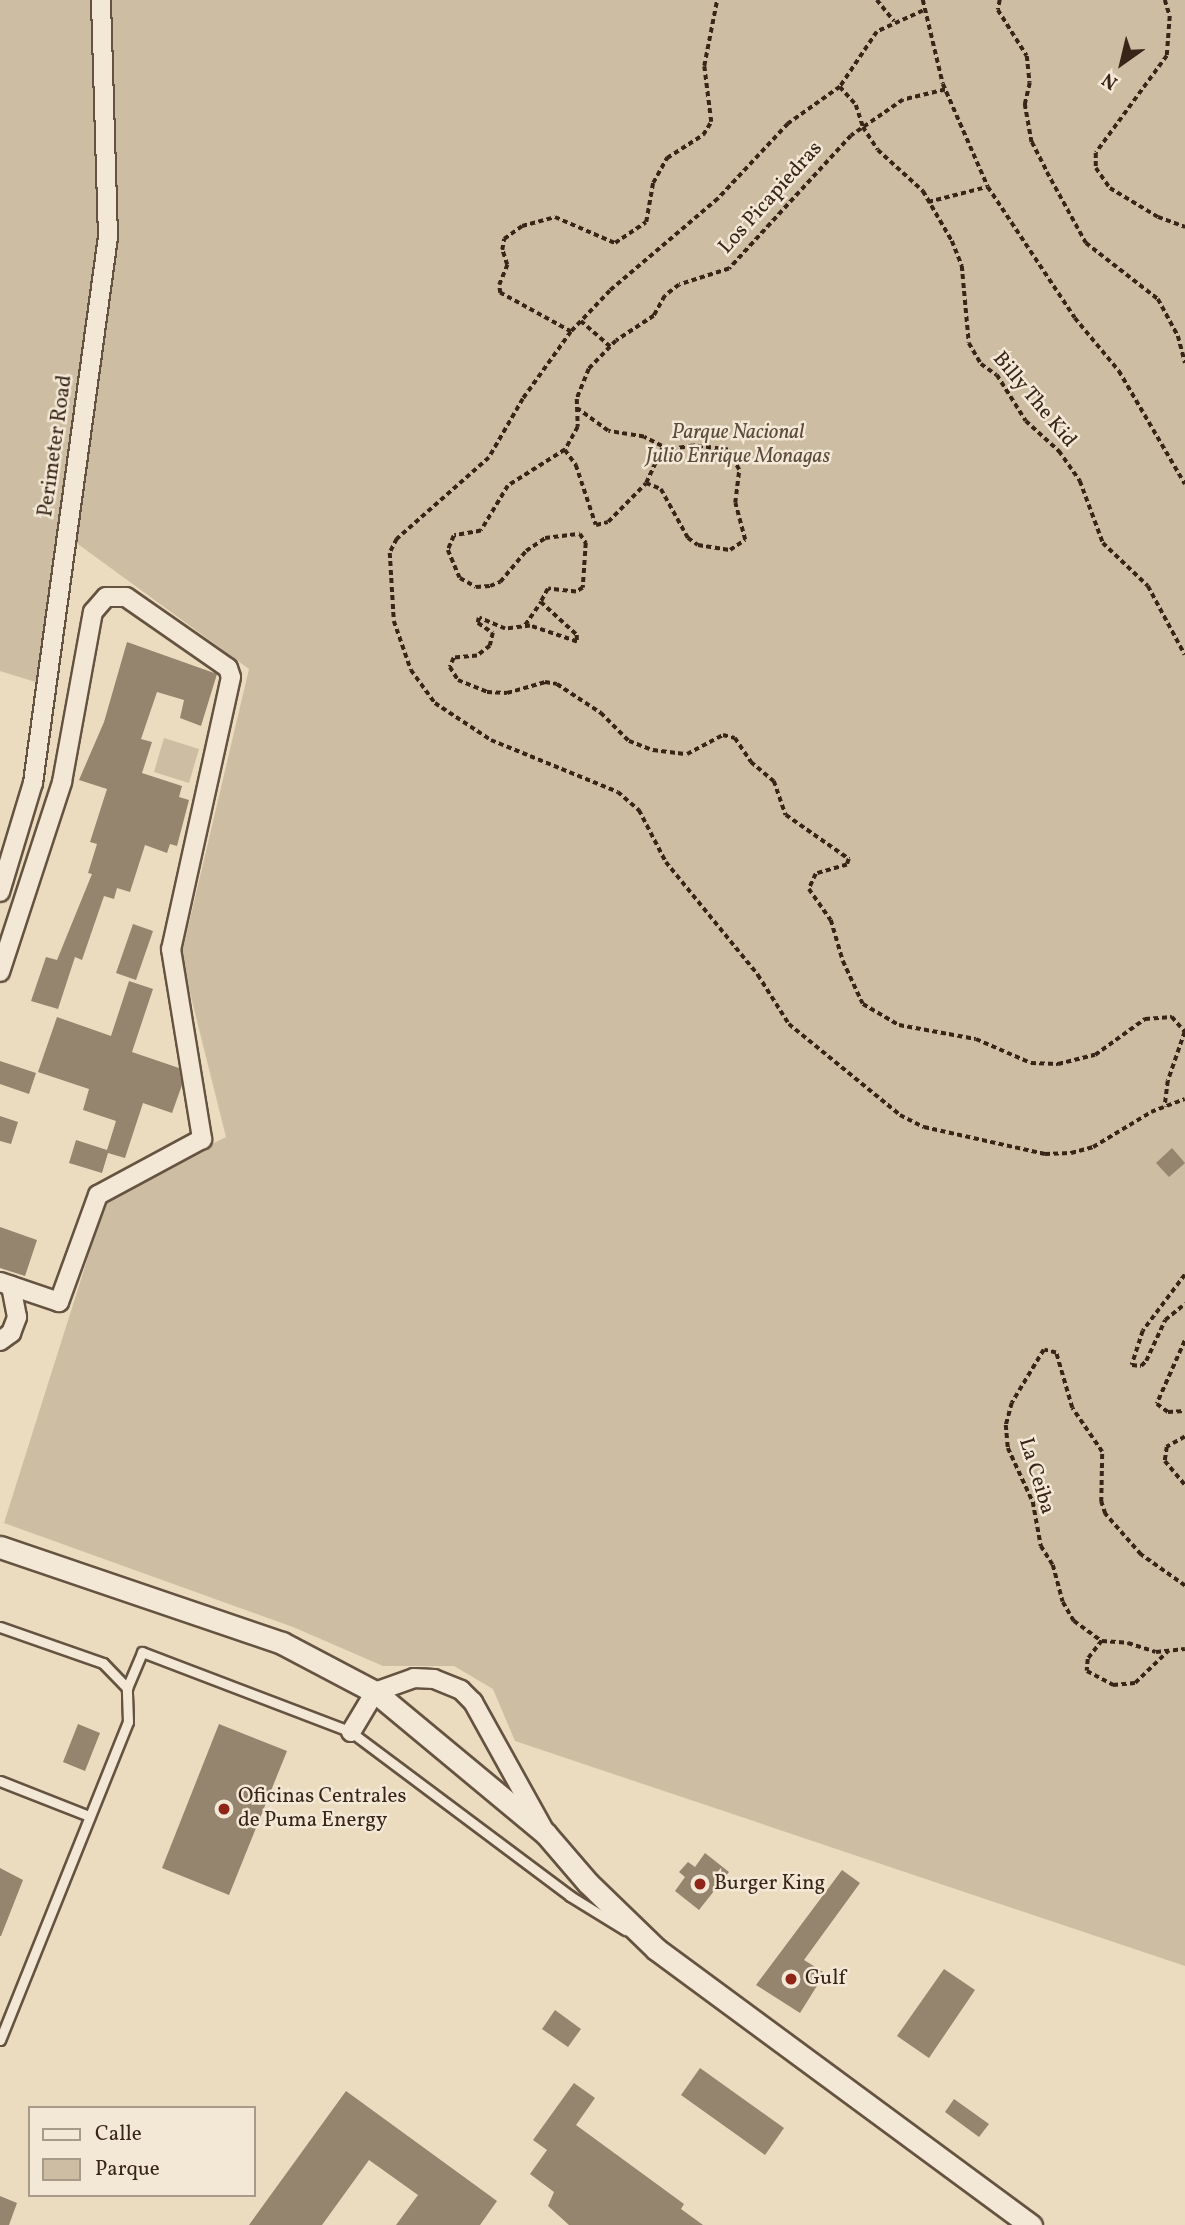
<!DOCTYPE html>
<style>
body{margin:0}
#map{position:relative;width:1185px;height:2225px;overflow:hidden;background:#ebdcbf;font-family:Vollkorn,serif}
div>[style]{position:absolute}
.green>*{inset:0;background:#cdbda2}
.building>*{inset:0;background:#95846e}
.path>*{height:3.5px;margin-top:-1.75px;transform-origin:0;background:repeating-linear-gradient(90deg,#382517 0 5px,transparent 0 8.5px)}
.roads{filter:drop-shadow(2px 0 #655341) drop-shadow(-2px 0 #655341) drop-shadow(0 2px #655341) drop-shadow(0 -2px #655341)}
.service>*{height:9px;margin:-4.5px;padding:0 4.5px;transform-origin:4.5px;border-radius:4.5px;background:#f2e8d5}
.minor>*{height:18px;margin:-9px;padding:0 9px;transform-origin:9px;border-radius:9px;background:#f2e8d5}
.tertiary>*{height:21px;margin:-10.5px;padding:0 10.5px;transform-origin:10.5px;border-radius:10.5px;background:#f2e8d5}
.dots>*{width:19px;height:19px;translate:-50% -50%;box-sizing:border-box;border:4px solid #f2e8d5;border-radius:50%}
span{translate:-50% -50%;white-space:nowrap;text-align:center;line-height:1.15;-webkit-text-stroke:5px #f2e8d5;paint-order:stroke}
.street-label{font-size:21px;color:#382517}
.park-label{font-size:21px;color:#5d4b3a;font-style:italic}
.poi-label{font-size:21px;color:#382517}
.left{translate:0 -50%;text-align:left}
.legend{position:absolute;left:28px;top:2106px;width:228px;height:91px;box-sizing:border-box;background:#f2e8d5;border:2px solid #a89a89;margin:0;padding:9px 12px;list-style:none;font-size:21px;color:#382517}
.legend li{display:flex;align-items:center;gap:14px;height:35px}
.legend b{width:35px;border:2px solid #a89a89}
.north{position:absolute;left:1087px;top:28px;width:70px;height:70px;-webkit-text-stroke:5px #f2e8d5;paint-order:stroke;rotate:214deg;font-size:19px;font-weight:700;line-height:28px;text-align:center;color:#382517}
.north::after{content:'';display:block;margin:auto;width:24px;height:32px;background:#382517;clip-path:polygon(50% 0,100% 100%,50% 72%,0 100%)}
</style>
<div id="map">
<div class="green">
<i style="clip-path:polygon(0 0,1185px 0,1185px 1966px,515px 1741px,493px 1689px,454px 1666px,383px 1666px,293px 1627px,4px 1523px,107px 1197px,226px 1137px,181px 957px,249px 669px,71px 539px,42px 684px,0 671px)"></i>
<i style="clip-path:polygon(164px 738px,199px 749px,189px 783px,154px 772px)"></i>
</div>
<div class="building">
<i style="clip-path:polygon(127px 642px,217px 674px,201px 726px,180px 718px,184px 700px,157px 692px,141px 739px,152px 742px,142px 773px,182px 786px,179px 797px,189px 800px,177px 846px,170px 844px,167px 853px,145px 845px,130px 892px,117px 888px,114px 899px,104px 896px,82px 960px,75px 957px,58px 1009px,31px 1001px,46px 957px,57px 960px,92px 874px,88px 873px,97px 844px,90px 842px,107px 789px,79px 780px,104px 722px)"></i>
<i style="clip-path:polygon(133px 924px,153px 931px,136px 980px,116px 973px)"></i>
<i style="clip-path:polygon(129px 981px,153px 989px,132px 1052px,179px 1068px,182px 1085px,172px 1113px,143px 1103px,125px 1158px,108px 1153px,102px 1173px,69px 1163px,76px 1140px,107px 1150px,116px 1121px,83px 1110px,89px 1089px,38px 1072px,57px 1017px,111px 1036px)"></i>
<i style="clip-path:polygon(0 1061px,36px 1073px,29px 1094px,0 1084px)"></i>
<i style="clip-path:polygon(0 1116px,18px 1122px,11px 1144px,0 1141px)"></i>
<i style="clip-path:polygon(1172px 1148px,1185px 1163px,1169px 1177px,1156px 1163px)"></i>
<i style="clip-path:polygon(0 1227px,37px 1240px,25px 1276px,0 1268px)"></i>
<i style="clip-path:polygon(78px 1724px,100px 1733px,85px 1771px,63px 1762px)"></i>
<i style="clip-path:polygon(219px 1724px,287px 1751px,229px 1895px,162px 1868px)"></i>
<i style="clip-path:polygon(705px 1853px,729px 1872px,699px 1910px,675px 1891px,685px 1877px,679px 1872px,688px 1862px,695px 1867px)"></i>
<i style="clip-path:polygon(0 1868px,23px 1880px,1px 1936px,0 1936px)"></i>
<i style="clip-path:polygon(842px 1870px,860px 1883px,804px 1960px,825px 1973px,800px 2013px,756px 1985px)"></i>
<i style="clip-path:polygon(944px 1969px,975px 1990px,929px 2058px,897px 2036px)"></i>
<i style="clip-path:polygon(555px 2010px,581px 2029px,568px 2047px,542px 2029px)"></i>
<i style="clip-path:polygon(700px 2068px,784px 2128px,765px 2155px,681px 2095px)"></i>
<i style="clip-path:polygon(574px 2083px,595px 2098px,576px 2125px,684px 2204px,681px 2209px,703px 2225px,569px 2225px,548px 2206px,554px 2192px,530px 2174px,547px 2150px,533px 2140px)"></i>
<i style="clip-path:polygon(346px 2091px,497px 2201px,480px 2225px,396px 2225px,418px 2195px,369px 2160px,322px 2225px,249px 2225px)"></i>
<i style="clip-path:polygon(954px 2099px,989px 2124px,979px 2137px,945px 2112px)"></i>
<i style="clip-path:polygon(0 2196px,17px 2203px,9px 2225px,0 2225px)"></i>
</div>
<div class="path">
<i style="left:877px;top:0;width:27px;rotate:51deg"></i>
<i style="left:923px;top:0;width:86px;rotate:76.6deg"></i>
<i style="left:943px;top:84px;width:112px;rotate:66.4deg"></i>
<i style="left:988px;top:187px;width:157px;rotate:56.4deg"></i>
<i style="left:1075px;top:318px;width:69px;rotate:50.3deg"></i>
<i style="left:1119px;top:371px;width:131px;rotate:59.7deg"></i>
<i style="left:1000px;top:0;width:10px;rotate:101deg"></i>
<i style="left:998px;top:10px;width:54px;rotate:57.8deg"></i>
<i style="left:1027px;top:56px;width:27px;rotate:84deg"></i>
<i style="left:1030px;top:83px;width:22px;rotate:103deg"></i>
<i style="left:1025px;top:104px;width:39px;rotate:80deg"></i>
<i style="left:1032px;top:142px;width:34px;rotate:63deg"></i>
<i style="left:1047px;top:172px;width:81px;rotate:61.2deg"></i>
<i style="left:1086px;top:243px;width:91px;rotate:37.9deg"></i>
<i style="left:1158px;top:299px;width:42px;rotate:61.6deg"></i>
<i style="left:1178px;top:336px;width:28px;rotate:75deg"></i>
<i style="left:1165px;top:0;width:17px;rotate:73deg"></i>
<i style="left:1170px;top:16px;width:40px;rotate:94.3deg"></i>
<i style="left:1167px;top:56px;width:120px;rotate:126.2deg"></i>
<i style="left:1096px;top:153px;width:15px;rotate:90deg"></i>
<i style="left:1096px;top:168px;width:24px;rotate:55deg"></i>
<i style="left:1110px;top:188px;width:56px;rotate:31.1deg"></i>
<i style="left:1158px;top:217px;width:29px;rotate:20deg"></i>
<i style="left:923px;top:11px;width:51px;rotate:155.5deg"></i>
<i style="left:877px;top:32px;width:66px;rotate:123.9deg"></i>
<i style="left:840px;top:87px;width:64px;rotate:144.6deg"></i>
<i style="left:788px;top:124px;width:103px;rotate:133deg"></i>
<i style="left:718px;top:199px;width:142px;rotate:139.6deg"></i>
<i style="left:610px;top:291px;width:57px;rotate:133.6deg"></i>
<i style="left:571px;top:332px;width:82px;rotate:125.6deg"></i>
<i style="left:523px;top:399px;width:68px;rotate:120deg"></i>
<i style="left:489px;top:458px;width:123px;rotate:138.6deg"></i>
<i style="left:397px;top:539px;width:16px;rotate:117deg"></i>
<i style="left:390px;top:553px;width:68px;rotate:86.6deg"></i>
<i style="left:394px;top:621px;width:52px;rotate:70.9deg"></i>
<i style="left:411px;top:670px;width:41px;rotate:54deg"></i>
<i style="left:435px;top:703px;width:67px;rotate:33.5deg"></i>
<i style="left:491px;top:740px;width:137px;rotate:22.3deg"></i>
<i style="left:618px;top:792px;width:28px;rotate:41deg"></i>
<i style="left:639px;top:810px;width:59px;rotate:62.6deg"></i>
<i style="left:666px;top:862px;width:146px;rotate:50.8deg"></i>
<i style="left:758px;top:975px;width:58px;rotate:57.7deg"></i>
<i style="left:789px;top:1024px;width:144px;rotate:39.3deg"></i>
<i style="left:900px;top:1115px;width:27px;rotate:27deg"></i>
<i style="left:924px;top:1127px;width:124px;rotate:12.6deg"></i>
<i style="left:1045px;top:1154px;width:26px;rotate:-2deg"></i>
<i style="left:1071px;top:1153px;width:23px;rotate:-15deg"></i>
<i style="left:1093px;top:1147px;width:68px;rotate:-31.1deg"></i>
<i style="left:1151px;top:1112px;width:36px;rotate:-21deg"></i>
<i style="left:840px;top:87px;width:24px;rotate:48deg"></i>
<i style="left:856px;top:105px;width:23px;rotate:72deg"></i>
<i style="left:863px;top:127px;width:27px;rotate:57deg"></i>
<i style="left:878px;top:150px;width:61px;rotate:42.3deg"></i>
<i style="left:923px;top:191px;width:58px;rotate:59.9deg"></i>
<i style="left:952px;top:241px;width:27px;rotate:68deg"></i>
<i style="left:962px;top:266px;width:77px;rotate:84.8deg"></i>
<i style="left:969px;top:343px;width:24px;rotate:60deg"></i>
<i style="left:981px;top:364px;width:19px;rotate:35deg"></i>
<i style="left:997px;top:375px;width:54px;rotate:57.8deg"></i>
<i style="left:1026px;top:421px;width:45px;rotate:42.3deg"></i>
<i style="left:1059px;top:451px;width:37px;rotate:55deg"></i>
<i style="left:1080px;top:481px;width:66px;rotate:69.6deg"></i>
<i style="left:1103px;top:543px;width:62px;rotate:43.7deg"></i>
<i style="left:1148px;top:586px;width:78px;rotate:61.8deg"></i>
<i style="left:945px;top:90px;width:43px;rotate:166.6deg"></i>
<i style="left:903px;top:100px;width:63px;rotate:145.3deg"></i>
<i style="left:851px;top:136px;width:180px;rotate:132.5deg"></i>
<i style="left:729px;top:269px;width:52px;rotate:162.3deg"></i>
<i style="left:679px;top:285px;width:18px;rotate:142deg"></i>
<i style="left:665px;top:296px;width:23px;rotate:119deg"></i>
<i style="left:654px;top:316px;width:45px;rotate:146.7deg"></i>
<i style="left:616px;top:341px;width:39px;rotate:134deg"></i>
<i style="left:589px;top:369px;width:32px;rotate:112deg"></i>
<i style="left:577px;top:399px;width:28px;rotate:88deg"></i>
<i style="left:578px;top:427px;width:26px;rotate:119deg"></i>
<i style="left:565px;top:450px;width:67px;rotate:147.7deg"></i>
<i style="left:508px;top:486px;width:52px;rotate:121deg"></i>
<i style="left:481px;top:531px;width:27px;rotate:170deg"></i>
<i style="left:454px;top:536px;width:15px;rotate:113deg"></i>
<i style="left:448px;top:550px;width:30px;rotate:67deg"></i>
<i style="left:460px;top:578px;width:18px;rotate:29deg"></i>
<i style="left:476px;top:587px;width:14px;rotate:-4deg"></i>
<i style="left:490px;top:586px;width:11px;rotate:-22deg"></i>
<i style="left:500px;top:582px;width:40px;rotate:-50deg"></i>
<i style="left:526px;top:551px;width:23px;rotate:-34deg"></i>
<i style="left:545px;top:538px;width:35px;rotate:-7deg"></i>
<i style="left:580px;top:534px;width:11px;rotate:56deg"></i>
<i style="left:586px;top:543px;width:45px;rotate:93.8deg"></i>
<i style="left:583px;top:588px;width:8px;rotate:150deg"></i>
<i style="left:576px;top:592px;width:28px;rotate:-174deg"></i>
<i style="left:548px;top:589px;width:15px;rotate:118deg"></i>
<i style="left:541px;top:602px;width:49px;rotate:42.5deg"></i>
<i style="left:577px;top:635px;width:7px;rotate:90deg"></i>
<i style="left:577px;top:642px;width:50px;rotate:-161.2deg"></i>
<i style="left:530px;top:626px;width:25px;rotate:173deg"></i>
<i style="left:505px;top:629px;width:28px;rotate:-157deg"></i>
<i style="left:479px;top:618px;width:5px;rotate:101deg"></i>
<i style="left:478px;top:623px;width:18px;rotate:34deg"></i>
<i style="left:493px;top:633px;width:13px;rotate:103deg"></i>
<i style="left:490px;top:646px;width:16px;rotate:142deg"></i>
<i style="left:477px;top:656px;width:23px;rotate:175deg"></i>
<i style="left:454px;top:658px;width:10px;rotate:114deg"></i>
<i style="left:450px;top:667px;width:15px;rotate:58deg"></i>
<i style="left:458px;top:680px;width:31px;rotate:22deg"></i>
<i style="left:487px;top:692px;width:20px;rotate:3deg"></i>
<i style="left:507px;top:693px;width:40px;rotate:-16deg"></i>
<i style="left:545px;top:682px;width:12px;rotate:9deg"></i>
<i style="left:557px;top:684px;width:53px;rotate:33.4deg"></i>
<i style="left:601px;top:713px;width:40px;rotate:45deg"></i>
<i style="left:629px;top:741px;width:26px;rotate:21deg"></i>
<i style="left:653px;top:750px;width:34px;rotate:7deg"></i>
<i style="left:687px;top:754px;width:41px;rotate:-27.8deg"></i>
<i style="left:723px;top:735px;width:12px;rotate:14deg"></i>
<i style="left:735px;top:738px;width:29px;rotate:56deg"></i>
<i style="left:751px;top:762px;width:30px;rotate:40deg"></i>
<i style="left:774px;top:781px;width:36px;rotate:71deg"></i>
<i style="left:786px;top:815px;width:77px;rotate:34.9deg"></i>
<i style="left:849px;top:859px;width:6px;rotate:108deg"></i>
<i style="left:847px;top:865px;width:32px;rotate:164deg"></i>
<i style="left:816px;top:874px;width:17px;rotate:115deg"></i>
<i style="left:809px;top:889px;width:38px;rotate:55deg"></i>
<i style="left:831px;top:920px;width:43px;rotate:73.7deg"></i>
<i style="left:843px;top:961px;width:47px;rotate:65.1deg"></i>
<i style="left:863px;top:1004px;width:42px;rotate:30.3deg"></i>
<i style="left:899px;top:1025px;width:78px;rotate:10.3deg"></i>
<i style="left:976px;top:1039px;width:60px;rotate:23.6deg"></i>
<i style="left:1031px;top:1063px;width:27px;rotate:2deg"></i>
<i style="left:1058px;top:1064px;width:38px;rotate:-14deg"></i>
<i style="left:1095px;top:1055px;width:62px;rotate:-35.8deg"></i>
<i style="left:1145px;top:1019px;width:27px;rotate:-4deg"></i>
<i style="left:1172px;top:1017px;width:20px;rotate:49deg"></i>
<i style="left:1185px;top:1032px;width:52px;rotate:109.1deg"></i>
<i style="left:1168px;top:1081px;width:26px;rotate:97deg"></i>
<i style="left:928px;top:202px;width:61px;rotate:-14.3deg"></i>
<i style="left:581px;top:321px;width:40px;rotate:41deg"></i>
<i style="left:571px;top:332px;width:81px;rotate:-151.2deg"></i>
<i style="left:500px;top:293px;width:8px;rotate:-97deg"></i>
<i style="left:499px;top:285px;width:22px;rotate:-68deg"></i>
<i style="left:507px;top:265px;width:16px;rotate:-108deg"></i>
<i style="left:502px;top:250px;width:11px;rotate:-80deg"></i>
<i style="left:504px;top:239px;width:22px;rotate:-36deg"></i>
<i style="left:522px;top:226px;width:34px;rotate:-15deg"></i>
<i style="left:555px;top:217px;width:65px;rotate:23.4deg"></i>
<i style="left:615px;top:243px;width:37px;rotate:-34deg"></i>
<i style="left:646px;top:222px;width:40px;rotate:-80deg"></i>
<i style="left:653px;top:183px;width:29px;rotate:-61deg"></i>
<i style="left:667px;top:158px;width:43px;rotate:-32.6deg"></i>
<i style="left:703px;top:135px;width:15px;rotate:-58deg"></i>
<i style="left:711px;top:122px;width:56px;rotate:-97.1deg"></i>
<i style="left:704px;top:66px;width:67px;rotate:-78.9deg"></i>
<i style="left:565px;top:450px;width:19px;rotate:54deg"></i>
<i style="left:576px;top:465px;width:63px;rotate:71.6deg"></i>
<i style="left:596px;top:525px;width:12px;rotate:-14deg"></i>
<i style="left:608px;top:522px;width:54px;rotate:-45.7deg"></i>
<i style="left:646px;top:483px;width:16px;rotate:22deg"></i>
<i style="left:661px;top:489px;width:56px;rotate:61.1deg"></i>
<i style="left:688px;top:538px;width:12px;rotate:35deg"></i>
<i style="left:698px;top:545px;width:32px;rotate:9deg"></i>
<i style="left:730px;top:550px;width:18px;rotate:-34deg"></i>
<i style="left:745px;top:540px;width:38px;rotate:-105deg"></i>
<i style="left:735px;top:503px;width:33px;rotate:-83deg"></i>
<i style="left:739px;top:470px;width:23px;rotate:-119deg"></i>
<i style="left:728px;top:450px;width:35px;rotate:-173deg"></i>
<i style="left:693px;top:446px;width:24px;rotate:171deg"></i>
<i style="left:669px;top:450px;width:28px;rotate:-153deg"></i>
<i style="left:644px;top:437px;width:36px;rotate:-171deg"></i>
<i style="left:608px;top:431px;width:37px;rotate:-144deg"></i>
<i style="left:646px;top:483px;width:38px;rotate:-65deg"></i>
<i style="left:525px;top:625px;width:28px;rotate:-55deg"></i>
<i style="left:1185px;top:1275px;width:70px;rotate:126.9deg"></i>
<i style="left:1143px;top:1331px;width:36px;rotate:108deg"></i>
<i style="left:1132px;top:1365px;width:9px;rotate:6deg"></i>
<i style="left:1141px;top:1366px;width:7px;rotate:-45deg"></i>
<i style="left:1146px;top:1361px;width:45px;rotate:-65.1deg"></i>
<i style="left:1165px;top:1320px;width:26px;rotate:-39deg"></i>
<i style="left:1185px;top:1341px;width:69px;rotate:114deg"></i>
<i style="left:1157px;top:1404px;width:14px;rotate:36deg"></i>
<i style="left:1168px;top:1412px;width:17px;rotate:-3deg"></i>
<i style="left:1185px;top:1437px;width:21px;rotate:151deg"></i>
<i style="left:1167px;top:1447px;width:14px;rotate:98deg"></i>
<i style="left:1165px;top:1461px;width:31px;rotate:50deg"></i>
<i style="left:1185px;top:1586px;width:54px;rotate:-144.8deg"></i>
<i style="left:1141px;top:1555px;width:55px;rotate:-131.3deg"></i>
<i style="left:1105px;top:1514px;width:13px;rotate:-108deg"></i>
<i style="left:1101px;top:1502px;width:50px;rotate:-88.9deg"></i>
<i style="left:1102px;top:1452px;width:53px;rotate:-124.3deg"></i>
<i style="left:1072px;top:1408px;width:57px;rotate:-106.2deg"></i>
<i style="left:1056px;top:1353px;width:12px;rotate:-166deg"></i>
<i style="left:1044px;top:1350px;width:62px;rotate:121.1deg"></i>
<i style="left:1012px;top:1403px;width:23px;rotate:105deg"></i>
<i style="left:1006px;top:1425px;width:23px;rotate:85deg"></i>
<i style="left:1008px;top:1448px;width:60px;rotate:65.2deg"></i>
<i style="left:1033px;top:1502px;width:45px;rotate:79.7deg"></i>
<i style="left:1041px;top:1546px;width:22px;rotate:58deg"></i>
<i style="left:1053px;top:1565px;width:38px;rotate:75deg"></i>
<i style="left:1063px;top:1602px;width:22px;rotate:60deg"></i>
<i style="left:1074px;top:1621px;width:34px;rotate:36deg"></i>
<i style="left:1102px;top:1641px;width:26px;rotate:4deg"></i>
<i style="left:1128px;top:1643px;width:29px;rotate:18deg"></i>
<i style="left:1156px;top:1652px;width:29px;rotate:-6deg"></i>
<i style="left:1102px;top:1641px;width:23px;rotate:128deg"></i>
<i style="left:1088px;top:1659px;width:12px;rotate:95deg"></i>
<i style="left:1087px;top:1671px;width:30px;rotate:28deg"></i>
<i style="left:1113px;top:1685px;width:22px;rotate:-5deg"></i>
<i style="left:1135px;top:1683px;width:45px;rotate:-44.1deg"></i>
</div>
<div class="roads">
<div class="service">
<i style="left:0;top:1627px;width:109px;rotate:19.3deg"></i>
<i style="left:103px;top:1663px;width:35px;rotate:46deg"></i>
<i style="left:0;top:1781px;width:96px;rotate:21.5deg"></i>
<i style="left:0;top:2040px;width:343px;rotate:-68.1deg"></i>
<i style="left:128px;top:1722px;width:34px;rotate:-92deg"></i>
<i style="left:127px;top:1688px;width:39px;rotate:-67deg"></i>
<i style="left:142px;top:1652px;width:224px;rotate:20.9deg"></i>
<i style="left:351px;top:1732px;width:274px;rotate:36.8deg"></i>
<i style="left:570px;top:1896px;width:65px;rotate:31.7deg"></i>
</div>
<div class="minor">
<i style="left:0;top:892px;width:114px;rotate:-73.2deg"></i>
<i style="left:33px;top:783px;width:551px;rotate:-82.18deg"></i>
<i style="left:108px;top:237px;width:237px;rotate:-91.7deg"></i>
<i style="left:0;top:972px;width:200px;rotate:-71.9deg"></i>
<i style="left:62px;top:782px;width:173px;rotate:-79.7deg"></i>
<i style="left:93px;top:612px;width:20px;rotate:-49deg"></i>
<i style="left:106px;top:597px;width:20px"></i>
<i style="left:126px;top:597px;width:124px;rotate:34.8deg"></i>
<i style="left:228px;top:668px;width:9px;rotate:72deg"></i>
<i style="left:231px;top:677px;width:279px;rotate:102.4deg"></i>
<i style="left:171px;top:949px;width:193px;rotate:80.7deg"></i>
<i style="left:202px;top:1139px;width:118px;rotate:151.7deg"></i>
<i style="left:98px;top:1195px;width:114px;rotate:110deg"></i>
<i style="left:59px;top:1302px;width:62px;rotate:-161.3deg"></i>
<i style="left:0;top:1341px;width:14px;rotate:-36deg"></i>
<i style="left:11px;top:1333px;width:17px;rotate:-69deg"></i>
<i style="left:17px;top:1317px;width:32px;rotate:-101deg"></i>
<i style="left:351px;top:1732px;width:47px;rotate:-59deg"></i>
<i style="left:375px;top:1692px;width:41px;rotate:-19.7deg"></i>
<i style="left:414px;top:1678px;width:20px;rotate:3deg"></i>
<i style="left:434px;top:1679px;width:29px;rotate:22deg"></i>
<i style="left:461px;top:1690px;width:17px;rotate:45deg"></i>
<i style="left:473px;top:1702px;width:146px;rotate:61deg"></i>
</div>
<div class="tertiary">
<i style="left:0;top:1547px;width:298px;rotate:18.8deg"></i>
<i style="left:282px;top:1643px;width:105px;rotate:27.8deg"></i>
<i style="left:375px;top:1692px;width:221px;rotate:39.7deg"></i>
<i style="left:545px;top:1833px;width:66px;rotate:49.3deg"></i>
<i style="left:588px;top:1883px;width:95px;rotate:44.1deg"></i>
<i style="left:656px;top:1949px;width:466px;rotate:36.4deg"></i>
</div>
</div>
<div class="dots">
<i style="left:224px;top:1809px;background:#8f2418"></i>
<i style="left:700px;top:1884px;background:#8f2418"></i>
<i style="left:791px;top:1979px;background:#8f2418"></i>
</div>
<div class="street-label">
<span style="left:771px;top:198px;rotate:-48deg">Los Picapiedras</span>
<span style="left:1034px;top:400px;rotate:50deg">Billy The Kid</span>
<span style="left:56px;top:446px;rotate:-82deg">Perimeter Road</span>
<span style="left:1036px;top:1476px;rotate:73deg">La Ceiba</span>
</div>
<div class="park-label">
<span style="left:738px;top:445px">Parque Nacional<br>Julio Enrique Monagas</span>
</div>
<div class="poi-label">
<span class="left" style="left:238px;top:1809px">Oficinas Centrales<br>de Puma Energy</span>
<span class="left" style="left:714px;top:1884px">Burger King</span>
<span class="left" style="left:805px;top:1979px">Gulf</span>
</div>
<ul class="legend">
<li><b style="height:9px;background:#f2e8d5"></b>Calle</li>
<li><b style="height:19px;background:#cdbda2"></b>Parque</li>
</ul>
<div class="north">N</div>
</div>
